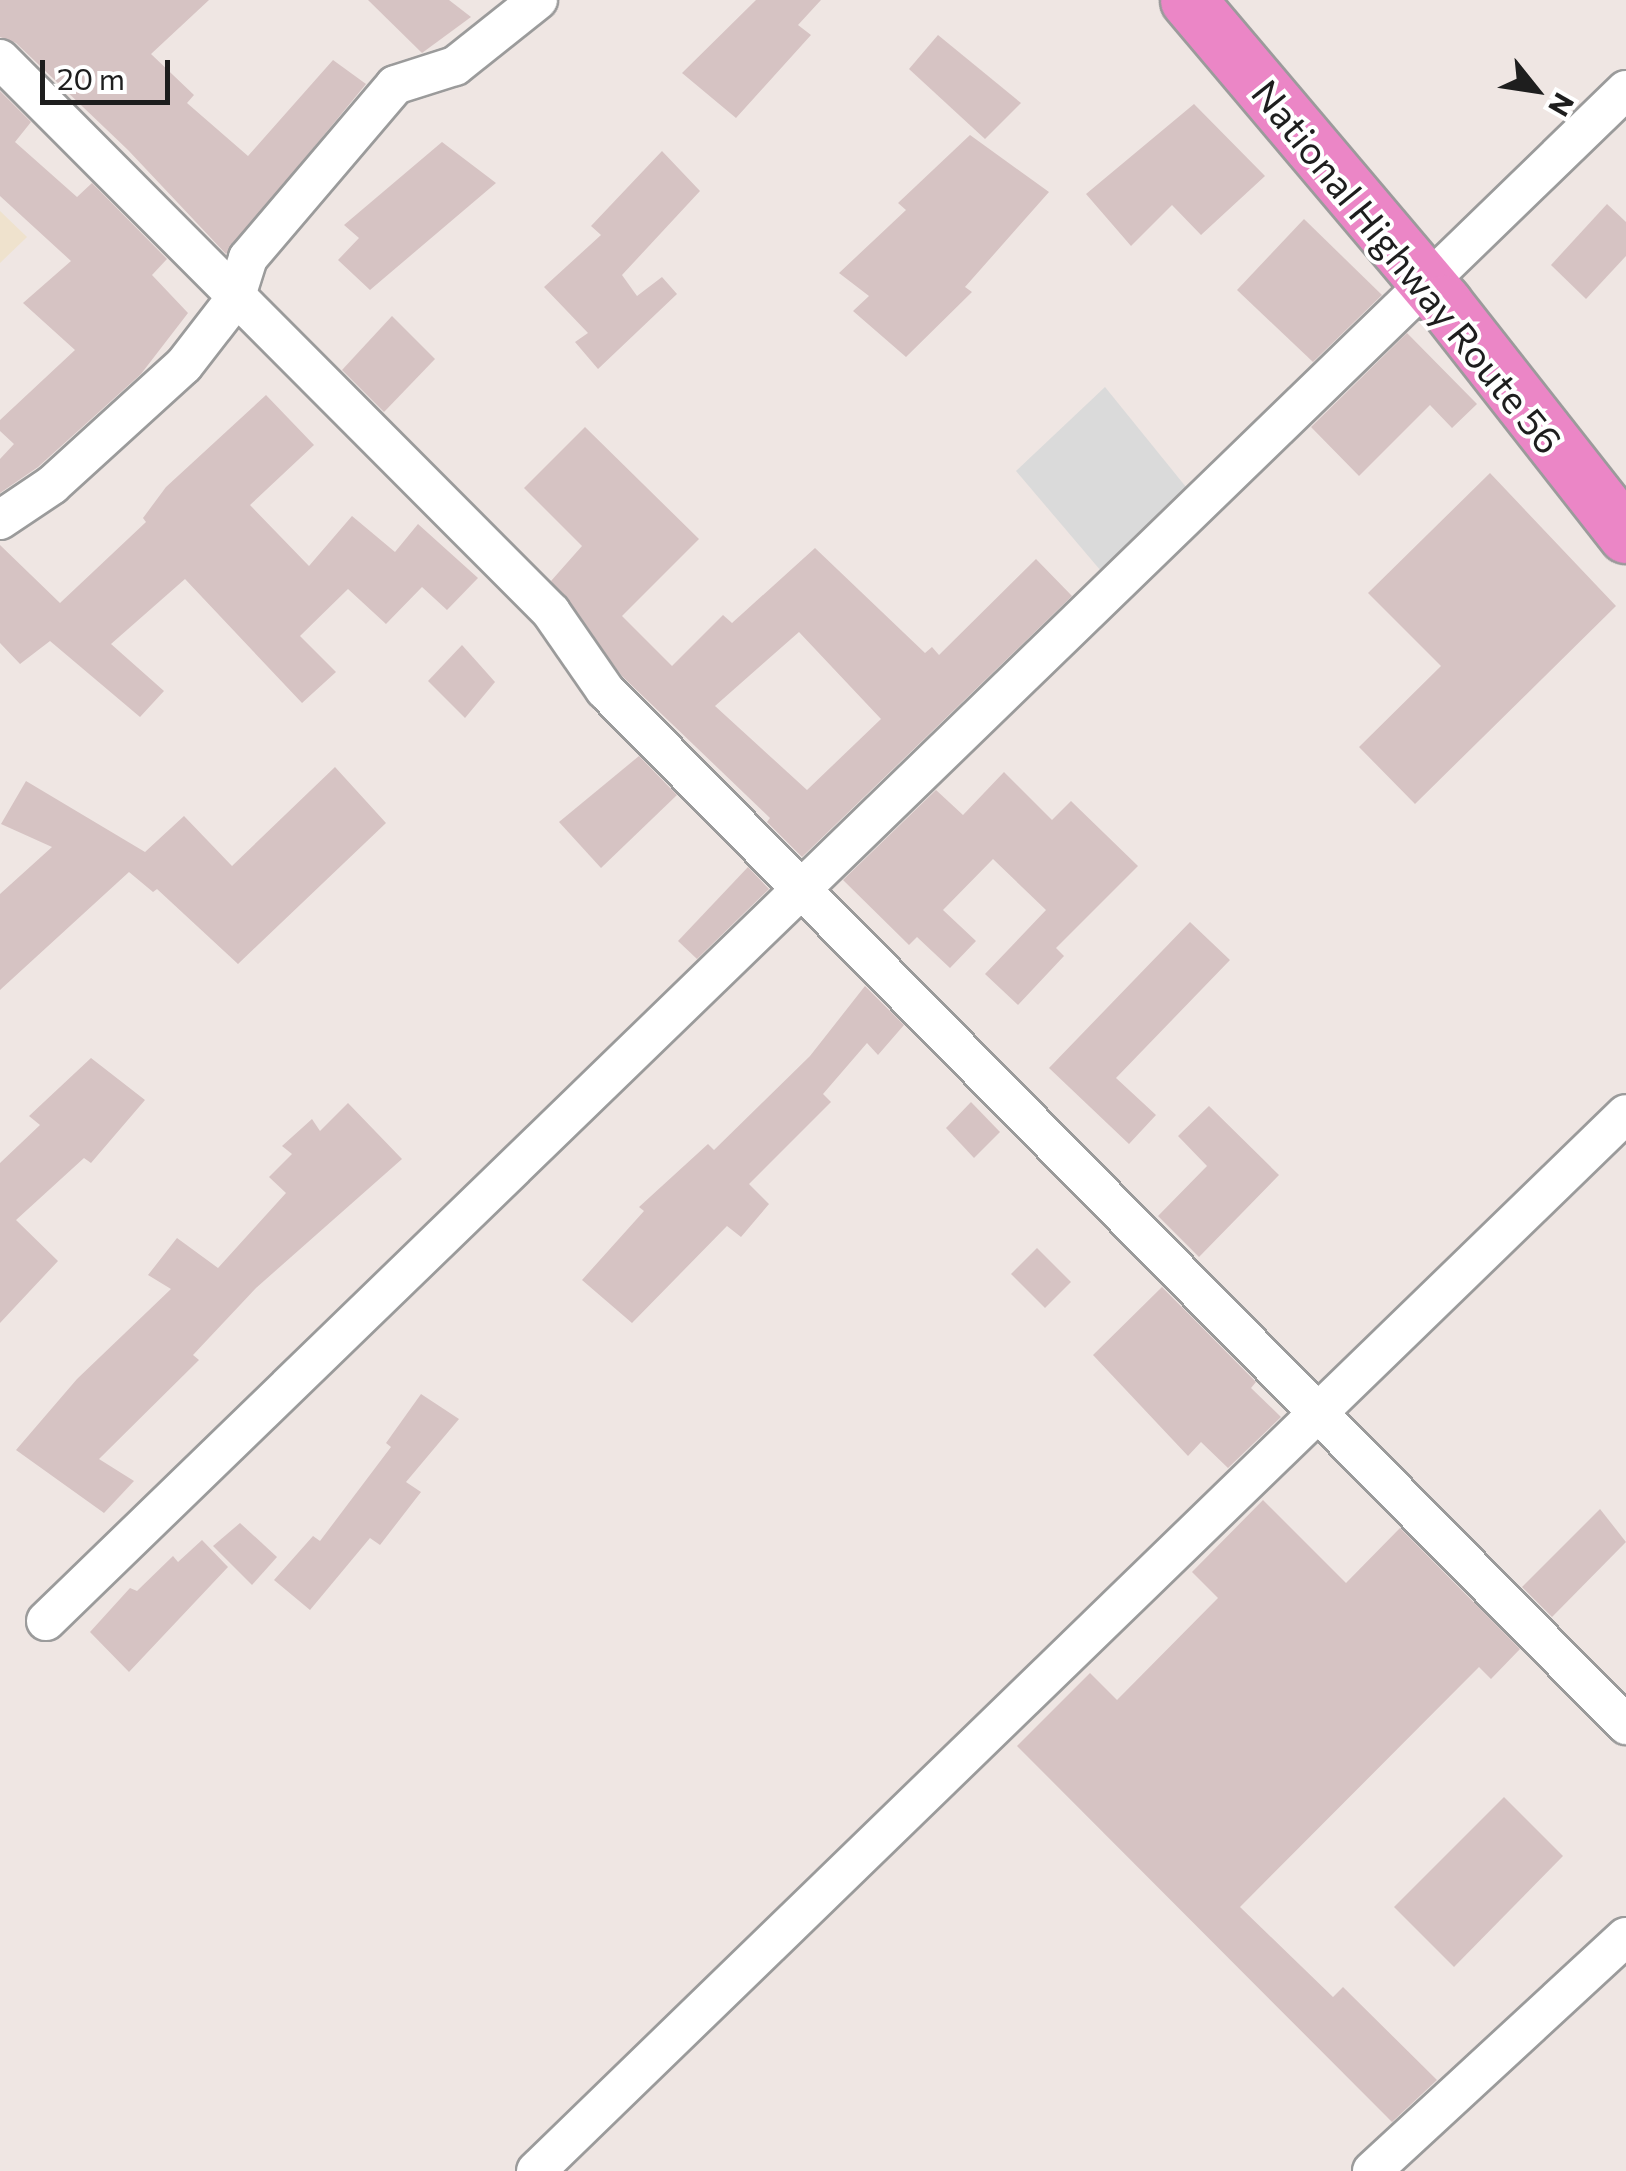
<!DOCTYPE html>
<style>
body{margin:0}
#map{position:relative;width:1626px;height:2171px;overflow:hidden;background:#efe6e3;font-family:Commissioner,sans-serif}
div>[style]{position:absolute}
.farmland>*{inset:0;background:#efe2cd}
.parking>*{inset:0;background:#dadada}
.building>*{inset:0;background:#d6c3c3}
.roads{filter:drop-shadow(2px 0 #9b9b9b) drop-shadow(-2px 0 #9b9b9b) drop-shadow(0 2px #9b9b9b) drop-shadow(0 -2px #9b9b9b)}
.street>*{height:38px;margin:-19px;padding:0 19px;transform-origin:19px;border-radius:19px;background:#fff}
.highway>*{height:55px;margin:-27.5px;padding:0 27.5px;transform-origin:27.5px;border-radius:27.5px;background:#eb86c6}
span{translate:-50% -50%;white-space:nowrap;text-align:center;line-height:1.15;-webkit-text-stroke:8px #fff;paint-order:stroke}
.street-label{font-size:38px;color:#1e1e1e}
.north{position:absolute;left:1486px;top:40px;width:100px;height:100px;-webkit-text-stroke:8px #fff;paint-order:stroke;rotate:120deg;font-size:28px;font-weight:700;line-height:40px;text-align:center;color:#1e1e1e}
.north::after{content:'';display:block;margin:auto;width:35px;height:45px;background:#1e1e1e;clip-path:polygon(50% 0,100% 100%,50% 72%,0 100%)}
.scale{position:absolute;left:40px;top:60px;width:130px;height:45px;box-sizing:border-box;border:5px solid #1e1e1e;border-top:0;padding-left:12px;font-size:30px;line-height:35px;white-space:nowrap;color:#1e1e1e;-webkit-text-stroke:8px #fff;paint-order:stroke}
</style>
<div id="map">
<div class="farmland">
<i style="clip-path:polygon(0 211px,27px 237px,0 263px)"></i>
</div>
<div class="parking">
<i style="clip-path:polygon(1105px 387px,1186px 487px,1101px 571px,1016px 471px)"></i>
</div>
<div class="building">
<i style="clip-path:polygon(0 0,209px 0,151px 54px,194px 95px,187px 103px,248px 156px,333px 60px,366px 84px,226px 254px,128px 150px,16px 43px,0 37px)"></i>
<i style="clip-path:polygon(368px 0,449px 0,471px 17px,422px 53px)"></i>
<i style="clip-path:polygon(756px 0,821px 0,798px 25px,811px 35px,736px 118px,682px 73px)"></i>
<i style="clip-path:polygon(938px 35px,1021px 103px,985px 139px,909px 69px)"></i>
<i style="clip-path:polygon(0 91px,31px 122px,15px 142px,77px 197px,92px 183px,167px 259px,152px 275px,188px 313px,141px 374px,38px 467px,0 493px,0 459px,14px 444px,0 431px,0 420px,75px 350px,23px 303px,71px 261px,0 196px)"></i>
<i style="clip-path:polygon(1194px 104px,1265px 176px,1201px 235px,1172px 205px,1131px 246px,1086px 194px)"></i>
<i style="clip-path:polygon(970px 135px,1049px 192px,965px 287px,972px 292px,906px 357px,853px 311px,869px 296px,839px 273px,906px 210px,898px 203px)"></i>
<i style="clip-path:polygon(442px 142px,496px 183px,370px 290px,338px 260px,359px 238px,344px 225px)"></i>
<i style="clip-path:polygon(662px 151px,700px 191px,622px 275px,637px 296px,662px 277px,677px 294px,598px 369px,575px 342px,588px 333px,544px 287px,601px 235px,591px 226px)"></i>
<i style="clip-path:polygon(1607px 204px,1626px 222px,1626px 256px,1586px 299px,1551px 265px)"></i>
<i style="clip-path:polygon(1304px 219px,1382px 295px,1313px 362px,1237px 290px)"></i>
<i style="clip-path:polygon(392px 316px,435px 359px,384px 412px,342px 370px)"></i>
<i style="clip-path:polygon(1407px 333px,1477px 404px,1452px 428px,1430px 405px,1359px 476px,1311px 427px)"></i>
<i style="clip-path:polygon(266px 395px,314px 445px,250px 505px,309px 566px,352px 516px,395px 552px,418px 524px,478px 578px,447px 610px,422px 587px,386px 624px,348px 589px,300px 636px,336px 672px,302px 703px,185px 579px,111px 644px,164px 691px,140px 717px,50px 641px,20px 664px,0 643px,0 545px,60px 603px,146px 522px,143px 518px,166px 487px)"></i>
<i style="clip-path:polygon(evenodd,585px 427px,699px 539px,622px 616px,672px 666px,723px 615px,732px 623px,815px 548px,925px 653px,932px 647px,939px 655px,1036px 559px,1072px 596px,802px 857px,767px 822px,770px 818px,622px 676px,551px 581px,582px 546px,524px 488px,585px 427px,799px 632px,881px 719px,807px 790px,715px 706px,799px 632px)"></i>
<i style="clip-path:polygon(1490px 473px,1616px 606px,1415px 804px,1359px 747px,1441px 666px,1368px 593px)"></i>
<i style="clip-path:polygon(462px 645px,495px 682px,465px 718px,428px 681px)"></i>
<i style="clip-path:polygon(639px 756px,677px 795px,601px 868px,559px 822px)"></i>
<i style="clip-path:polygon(335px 767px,386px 823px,238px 964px,157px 889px,153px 892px,129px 872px,0 990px,0 894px,52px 847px,1px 824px,26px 781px,145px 852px,184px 816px,232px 866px)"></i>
<i style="clip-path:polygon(1004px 772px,1052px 820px,1071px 801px,1138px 866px,1056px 948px,1064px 956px,1018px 1005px,985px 974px,1046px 910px,993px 859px,943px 910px,976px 941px,950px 968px,917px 937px,909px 945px,843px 880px,936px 790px,963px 815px)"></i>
<i style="clip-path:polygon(748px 867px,769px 889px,697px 959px,678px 941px)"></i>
<i style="clip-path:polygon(1190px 922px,1230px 960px,1116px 1078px,1156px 1115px,1129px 1144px,1049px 1068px)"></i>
<i style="clip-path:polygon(865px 986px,904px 1025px,878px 1055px,867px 1043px,823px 1094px,831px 1102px,749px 1184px,769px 1204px,741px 1237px,727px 1226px,632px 1323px,582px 1280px,644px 1211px,639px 1207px,708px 1144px,714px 1150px,810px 1056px)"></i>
<i style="clip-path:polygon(91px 1058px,145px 1100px,91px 1163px,84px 1158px,16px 1220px,58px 1261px,0 1323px,0 1163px,40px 1125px,29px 1116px)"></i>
<i style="clip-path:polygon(971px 1102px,1000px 1132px,974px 1158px,946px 1128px)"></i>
<i style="clip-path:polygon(348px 1103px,402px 1159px,256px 1288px,193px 1355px,199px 1360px,99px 1459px,134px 1481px,104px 1513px,16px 1450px,77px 1379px,171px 1289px,148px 1275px,177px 1238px,218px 1268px,286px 1193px,269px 1177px,292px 1154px,282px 1146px,312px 1119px,320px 1131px)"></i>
<i style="clip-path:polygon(1209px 1106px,1279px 1175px,1199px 1257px,1158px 1216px,1207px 1166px,1178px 1136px)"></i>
<i style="clip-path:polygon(1037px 1248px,1071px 1282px,1045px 1308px,1011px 1274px)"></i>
<i style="clip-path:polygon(1162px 1287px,1256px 1382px,1251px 1388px,1281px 1417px,1228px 1468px,1201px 1442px,1188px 1456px,1093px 1355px)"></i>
<i style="clip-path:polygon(421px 1394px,459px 1419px,406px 1482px,421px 1492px,380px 1545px,370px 1538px,310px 1610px,274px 1580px,313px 1536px,320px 1541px,391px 1447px,386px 1443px)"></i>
<i style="clip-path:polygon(1263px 1500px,1346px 1583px,1400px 1528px,1520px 1649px,1491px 1679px,1479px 1667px,1240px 1907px,1333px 1997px,1343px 1987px,1437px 2080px,1392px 2122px,1017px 1746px,1090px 1673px,1117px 1700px,1218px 1598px,1192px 1572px)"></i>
<i style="clip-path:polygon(1600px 1509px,1626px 1542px,1552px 1617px,1522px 1587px)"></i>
<i style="clip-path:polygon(240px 1523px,277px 1557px,252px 1585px,213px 1546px)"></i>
<i style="clip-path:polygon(202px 1540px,228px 1567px,129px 1672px,90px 1632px,130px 1588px,137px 1591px,173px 1556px,178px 1562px)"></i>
<i style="clip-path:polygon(1504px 1797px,1563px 1856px,1454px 1967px,1394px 1907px)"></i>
</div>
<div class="roads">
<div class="street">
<i style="left:0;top:59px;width:781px;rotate:45.1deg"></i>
<i style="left:551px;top:612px;width:95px;rotate:55.3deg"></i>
<i style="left:605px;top:690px;width:1454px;rotate:45.39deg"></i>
<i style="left:0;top:520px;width:63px;rotate:-33.9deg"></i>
<i style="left:52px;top:485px;width:178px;rotate:-42.3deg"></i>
<i style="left:184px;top:365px;width:83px;rotate:-52.3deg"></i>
<i style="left:235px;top:299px;width:43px;rotate:-72.4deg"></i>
<i style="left:248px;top:258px;width:227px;rotate:-49.6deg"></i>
<i style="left:395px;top:85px;width:63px;rotate:-17.6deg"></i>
<i style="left:455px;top:66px;width:106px;rotate:-38.5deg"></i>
<i style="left:46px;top:1621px;width:2200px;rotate:-44.1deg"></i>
<i style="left:536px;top:2171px;width:1518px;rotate:-44.12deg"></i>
<i style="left:1372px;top:2171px;width:345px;rotate:-42.7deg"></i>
</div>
<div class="highway">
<i style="left:1188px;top:0;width:397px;rotate:49.8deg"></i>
<i style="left:1444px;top:303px;width:295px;rotate:51.9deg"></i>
</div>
</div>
<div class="street-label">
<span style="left:1408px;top:266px;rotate:51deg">National Highway Route 56</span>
</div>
<div class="north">N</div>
<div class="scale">20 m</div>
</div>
